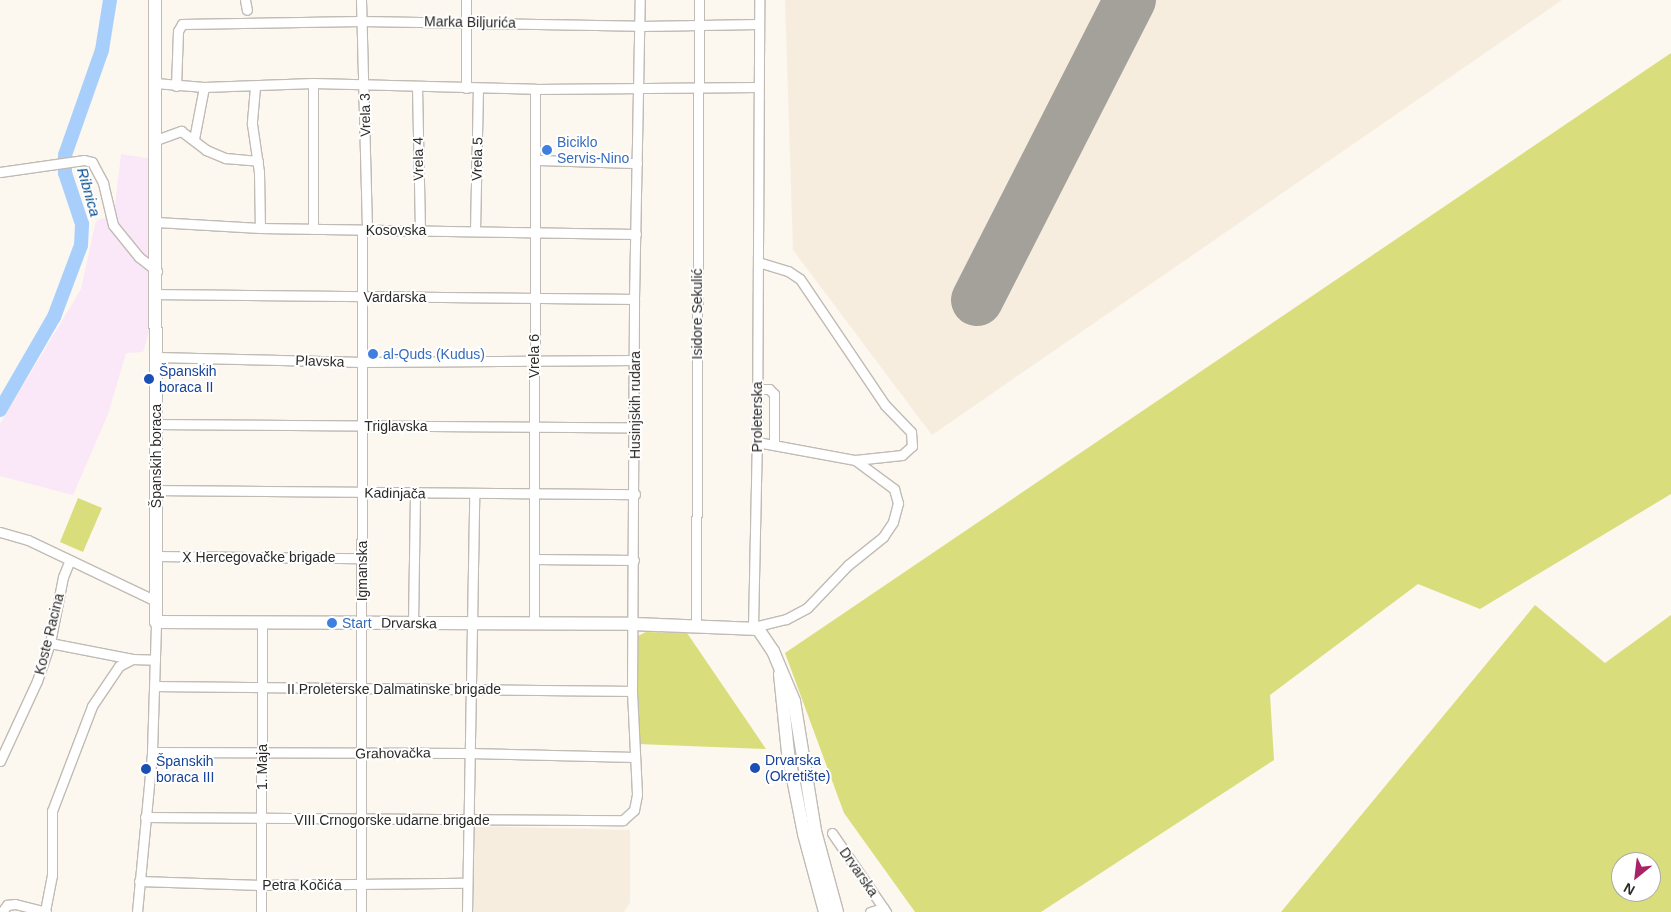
<!DOCTYPE html>
<meta charset="utf-8">
<style>
body{margin:0}
#map{position:relative;width:1671px;height:912px;overflow:hidden;background:#fcf7ef;font-family:Arial,sans-serif}
div>[style]{position:absolute}
.commercial>*{inset:0;background:#fae7f8}
.built>*{inset:0;background:#f6edde}
.green>*{inset:0;background:#dadd7c}
.river>*{height:14px;margin:-7px;padding:0 7px;transform-origin:7px;border-radius:7px;background:#a8cffc}
.runway>*{height:52px;margin:-26px;padding:0 26px;transform-origin:26px;border-radius:26px;background:#a4a09a}
.roads{filter:drop-shadow(1px 0 #c0bbb4) drop-shadow(-1px 0 #c0bbb4) drop-shadow(0 1px #c0bbb4) drop-shadow(0 -1px #c0bbb4)}
.street>*{height:9px;margin:-4.5px;padding:0 4.5px;transform-origin:4.5px;border-radius:4.5px;background:#fff}
.secondary>*{height:12px;margin:-6px;padding:0 6px;transform-origin:6px;border-radius:6px;background:#fff}
.dots>*{width:14px;height:14px;translate:-50% -50%;box-sizing:border-box;border:2px solid #fff;border-radius:50%}
span{translate:-50% -50%;white-space:nowrap;text-align:center;line-height:1.15;-webkit-text-stroke:4px #fff;paint-order:stroke}
.street-label{font-size:14px;color:#2c2a27}
.shop-label{font-size:14px;color:#366cbe}
.left{translate:0 -50%;text-align:left}
.transit-label{font-size:14px;color:#164399}
.water-label{font-size:15px;color:#034c8d;font-style:italic}
.north{position:absolute;left:1611px;top:852px;width:50px;height:50px;box-sizing:border-box;background:#fff;border:1px solid #abaaa9;border-radius:50%;rotate:209deg;font-size:14px;font-weight:700;line-height:20px;text-align:center;color:#2c2a27}
.north::after{content:'';display:block;margin:auto;width:18px;height:22px;background:#a92167;clip-path:polygon(50% 0,100% 100%,50% 72%,0 100%)}
</style>
<div id="map">
<div class="commercial">
<i style="clip-path:polygon(121px 154px,152px 159px,151px 325px,143px 352px,126px 353px,108px 414px,73px 495px,0 476px,0 424px,81px 289px,96px 221px,114px 214px)"></i>
</div>
<div class="built">
<i style="clip-path:polygon(785px 0,1562px 0,932px 435px,793px 250px)"></i>
<i style="clip-path:polygon(469px 826px,630px 830px,630px 903px,624px 912px,469px 912px)"></i>
</div>
<div class="green">
<i style="clip-path:polygon(1671px 53px,1671px 494px,1480px 609px,1418px 584px,1270px 695px,1274px 760px,1041px 912px,915px 912px,844px 813px,785px 653px)"></i>
<i style="clip-path:polygon(78px 498px,102px 508px,83px 552px,60px 542px)"></i>
<i style="clip-path:polygon(evenodd,1535px 605px,1605px 663px,1671px 615px,1671px 912px,1281px 912px,1535px 605px,1621px 862px,1651px 862px,1651px 892px,1621px 892px,1621px 862px)"></i>
<i style="clip-path:polygon(646px 632px,687px 633px,766px 749px,638px 744px,638px 636px)"></i>
</div>
<div class="river">
<i style="left:0;top:410px;width:108px;rotate:-59.9deg"></i>
<i style="left:54px;top:317px;width:77px;rotate:-69.4deg"></i>
<i style="left:81px;top:245px;width:21px;rotate:-87deg"></i>
<i style="left:82px;top:224px;width:54px;rotate:-108.4deg"></i>
<i style="left:65px;top:173px;width:18px;rotate:-90deg"></i>
<i style="left:65px;top:155px;width:111px;rotate:-70.6deg"></i>
<i style="left:102px;top:50px;width:51px;rotate:-80.9deg"></i>
</div>
<div class="runway">
<i style="left:977px;top:300px;width:337px;rotate:-63deg"></i>
</div>
<div class="roads">
<div class="street">
<i style="left:245px;top:0;width:10px;rotate:79deg"></i>
<i style="left:361px;top:0;width:231px;rotate:88.5deg"></i>
<i style="left:466px;top:0;width:88px;rotate:90deg"></i>
<i style="left:155px;top:83px;width:49px;rotate:4.7deg"></i>
<i style="left:204px;top:87px;width:109px;rotate:-2.1deg"></i>
<i style="left:313px;top:83px;width:222px;rotate:1.5deg"></i>
<i style="left:535px;top:89px;width:223px;rotate:-0.5deg"></i>
<i style="left:176px;top:86px;width:55px;rotate:-87.9deg"></i>
<i style="left:178px;top:31px;width:8px;rotate:-60deg"></i>
<i style="left:182px;top:24px;width:179px;rotate:-1deg"></i>
<i style="left:361px;top:21px;width:279px;rotate:1deg"></i>
<i style="left:640px;top:26px;width:118px;rotate:-1deg"></i>
<i style="left:255px;top:87px;width:37px;rotate:95deg"></i>
<i style="left:252px;top:124px;width:49px;rotate:81.7deg"></i>
<i style="left:259px;top:172px;width:56px;rotate:89deg"></i>
<i style="left:417px;top:87px;width:143px;rotate:88.8deg"></i>
<i style="left:194px;top:139px;width:53px;rotate:-79.1deg"></i>
<i style="left:156px;top:140px;width:27px;rotate:-20deg"></i>
<i style="left:181px;top:131px;width:31px;rotate:37deg"></i>
<i style="left:206px;top:150px;width:21px;rotate:23deg"></i>
<i style="left:225px;top:158px;width:33px;rotate:5deg"></i>
<i style="left:535px;top:160px;width:102px;rotate:1.7deg"></i>
<i style="left:0;top:172px;width:85px;rotate:-8.1deg"></i>
<i style="left:84px;top:160px;width:8px;rotate:14deg"></i>
<i style="left:92px;top:162px;width:24px;rotate:62deg"></i>
<i style="left:103px;top:183px;width:43px;rotate:76.6deg"></i>
<i style="left:113px;top:225px;width:41px;rotate:50.9deg"></i>
<i style="left:139px;top:257px;width:23px;rotate:38deg"></i>
<i style="left:156px;top:222px;width:104px;rotate:3.3deg"></i>
<i style="left:260px;top:228px;width:376px;rotate:0.9deg"></i>
<i style="left:313px;top:229px;width:146px;rotate:-90deg"></i>
<i style="left:475px;top:231px;width:143px;rotate:-88.8deg"></i>
<i style="left:758px;top:262px;width:31px;rotate:17deg"></i>
<i style="left:788px;top:271px;width:14px;rotate:34deg"></i>
<i style="left:800px;top:279px;width:152px;rotate:56deg"></i>
<i style="left:885px;top:405px;width:37px;rotate:46deg"></i>
<i style="left:911px;top:432px;width:14px;rotate:86deg"></i>
<i style="left:912px;top:446px;width:13px;rotate:138deg"></i>
<i style="left:902px;top:455px;width:47px;rotate:173.9deg"></i>
<i style="left:155px;top:294px;width:479px;rotate:0.6deg"></i>
<i style="left:156px;top:357px;width:207px;rotate:1.4deg"></i>
<i style="left:363px;top:362px;width:272px;rotate:-0.4deg"></i>
<i style="left:757px;top:389px;width:12px"></i>
<i style="left:769px;top:389px;width:7px;rotate:45deg"></i>
<i style="left:774px;top:394px;width:50px;rotate:90deg"></i>
<i style="left:156px;top:424px;width:479px;rotate:0.4deg"></i>
<i style="left:757px;top:442px;width:100px;rotate:10.4deg"></i>
<i style="left:855px;top:460px;width:49px;rotate:36.6deg"></i>
<i style="left:894px;top:489px;width:15px;rotate:74deg"></i>
<i style="left:898px;top:503px;width:20px;rotate:105deg"></i>
<i style="left:893px;top:522px;width:18px;rotate:124deg"></i>
<i style="left:883px;top:537px;width:45px;rotate:141.3deg"></i>
<i style="left:848px;top:565px;width:59px;rotate:133.6deg"></i>
<i style="left:807px;top:608px;width:24px;rotate:152deg"></i>
<i style="left:786px;top:619px;width:34px;rotate:166deg"></i>
<i style="left:753px;top:627px;width:185px;rotate:-88.8deg"></i>
<i style="left:757px;top:442px;width:442px;rotate:-89.7deg"></i>
<i style="left:155px;top:490px;width:480px;rotate:0.5deg"></i>
<i style="left:0;top:532px;width:29px;rotate:16deg"></i>
<i style="left:28px;top:540px;width:142px;rotate:25.5deg"></i>
<i style="left:156px;top:556px;width:206px;rotate:0.6deg"></i>
<i style="left:534px;top:559px;width:100px;rotate:0.6deg"></i>
<i style="left:413px;top:623px;width:130px;rotate:-89.1deg"></i>
<i style="left:534px;top:623px;width:534px;rotate:-89.89deg"></i>
<i style="left:696px;top:627px;width:627px;rotate:-89.73deg"></i>
<i style="left:50px;top:643px;width:84px;rotate:11deg"></i>
<i style="left:156px;top:686px;width:476px;rotate:0.6deg"></i>
<i style="left:152px;top:752px;width:317px;rotate:0.2deg"></i>
<i style="left:469px;top:753px;width:166px;rotate:1.4deg"></i>
<i style="left:0;top:761px;width:88px;rotate:-65.2deg"></i>
<i style="left:37px;top:681px;width:40px;rotate:-71.1deg"></i>
<i style="left:50px;top:643px;width:67px;rotate:-78.9deg"></i>
<i style="left:63px;top:577px;width:18px;rotate:-68deg"></i>
<i style="left:145px;top:817px;width:478px;rotate:0.4deg"></i>
<i style="left:623px;top:820px;width:15px;rotate:-42deg"></i>
<i style="left:634px;top:810px;width:16px;rotate:-79deg"></i>
<i style="left:637px;top:794px;width:103px;rotate:-92.8deg"></i>
<i style="left:632px;top:691px;width:392px;rotate:-89.7deg"></i>
<i style="left:634px;top:299px;width:299px;rotate:-88.9deg"></i>
<i style="left:832px;top:833px;width:96px;rotate:55.6deg"></i>
<i style="left:139px;top:881px;width:122px;rotate:1.9deg"></i>
<i style="left:261px;top:885px;width:205px;rotate:-0.6deg"></i>
<i style="left:45px;top:911px;width:37px;rotate:-79deg"></i>
<i style="left:52px;top:875px;width:64px;rotate:-90deg"></i>
<i style="left:52px;top:811px;width:112px;rotate:-69.1deg"></i>
<i style="left:92px;top:706px;width:48px;rotate:-56deg"></i>
<i style="left:119px;top:666px;width:15px;rotate:-28deg"></i>
<i style="left:132px;top:659px;width:23px;rotate:2deg"></i>
<i style="left:2px;top:912px;width:9px;rotate:-54deg"></i>
<i style="left:7px;top:905px;width:8px;rotate:-7deg"></i>
<i style="left:15px;top:904px;width:32px;rotate:14deg"></i>
<i style="left:137px;top:912px;width:161px;rotate:-84.6deg"></i>
<i style="left:152px;top:752px;width:130px;rotate:-88.2deg"></i>
<i style="left:261px;top:912px;width:289px;rotate:-89.8deg"></i>
<i style="left:361px;top:912px;width:681px;rotate:-89.92deg"></i>
<i style="left:467px;top:912px;width:419px;rotate:-89deg"></i>
<i style="left:870px;top:912px;width:14px;rotate:-17deg"></i>
</div>
<div class="secondary">
<i style="left:155px;top:0;width:622px;rotate:89.91deg"></i>
<i style="left:156px;top:622px;width:477px;rotate:0.2deg"></i>
<i style="left:633px;top:624px;width:125px;rotate:2.3deg"></i>
<i style="left:758px;top:629px;width:27px;rotate:56deg"></i>
<i style="left:773px;top:651px;width:54px;rotate:67.2deg"></i>
<i style="left:794px;top:701px;width:132px;rotate:80.8deg"></i>
<i style="left:815px;top:831px;width:84px;rotate:74.8deg"></i>
<i style="left:780px;top:674px;width:79px;rotate:84.2deg"></i>
<i style="left:788px;top:753px;width:83px;rotate:78.8deg"></i>
<i style="left:804px;top:834px;width:81px;rotate:74.9deg"></i>
</div>
</div>
<div class="dots">
<i style="left:547px;top:150px;background:#3f7fe0"></i>
<i style="left:373px;top:354px;background:#3f7fe0"></i>
<i style="left:149px;top:379px;background:#1a4fb4"></i>
<i style="left:332px;top:623px;background:#3f7fe0"></i>
<i style="left:755px;top:768px;background:#1a4fb4"></i>
<i style="left:146px;top:769px;background:#1a4fb4"></i>
</div>
<div class="street-label">
<span style="left:470px;top:22px;rotate:1deg">Marka Biljurića</span>
<span style="left:365px;top:115px;rotate:-91deg">Vrela 3</span>
<span style="left:418px;top:159px;rotate:-91deg">Vrela 4</span>
<span style="left:477px;top:159px;rotate:-89deg">Vrela 5</span>
<span style="left:396px;top:230px">Kosovska</span>
<span style="left:395px;top:297px">Vardarska</span>
<span style="left:697px;top:314px;rotate:-90deg">Isidore Sekulić</span>
<span style="left:534px;top:356px;rotate:-90deg">Vrela 6</span>
<span style="left:320px;top:361px;rotate:2deg">Plavska</span>
<span style="left:635px;top:405px;rotate:-90deg">Husinjskih rudara</span>
<span style="left:757px;top:417px;rotate:-90deg">Proleterska</span>
<span style="left:396px;top:426px">Triglavska</span>
<span style="left:156px;top:456px;rotate:-90deg">Španskih boraca</span>
<span style="left:395px;top:493px;rotate:1deg">Kadinjača</span>
<span style="left:259px;top:557px">X Hercegovačke brigade</span>
<span style="left:362px;top:571px;rotate:-90deg">Igmanska</span>
<span style="left:409px;top:623px;rotate:1deg">Drvarska</span>
<span style="left:49px;top:634px;rotate:-76deg">Koste Racina</span>
<span style="left:394px;top:689px">II Proleterske Dalmatinske brigade</span>
<span style="left:393px;top:753px;rotate:-1deg">Grahovačka</span>
<span style="left:262px;top:767px;rotate:-90deg">1. Maja</span>
<span style="left:392px;top:820px">VIII Crnogorske udarne brigade</span>
<span style="left:859px;top:872px;rotate:55deg">Drvarska</span>
<span style="left:302px;top:885px">Petra Kočića</span>
</div>
<div class="shop-label">
<span class="left" style="left:557px;top:150px">Biciklo<br>Servis-Nino</span>
<span class="left" style="left:383px;top:354px">al-Quds (Kudus)</span>
<span class="left" style="left:342px;top:623px">Start</span>
</div>
<div class="transit-label">
<span class="left" style="left:159px;top:379px">Španskih<br>boraca II</span>
<span class="left" style="left:765px;top:768px">Drvarska<br>(Okretište)</span>
<span class="left" style="left:156px;top:769px">Španskih<br>boraca III</span>
</div>
<div class="water-label">
<span style="left:89px;top:192px;rotate:74deg">Ribnica</span>
</div>
<div class="north">N</div>
</div>
